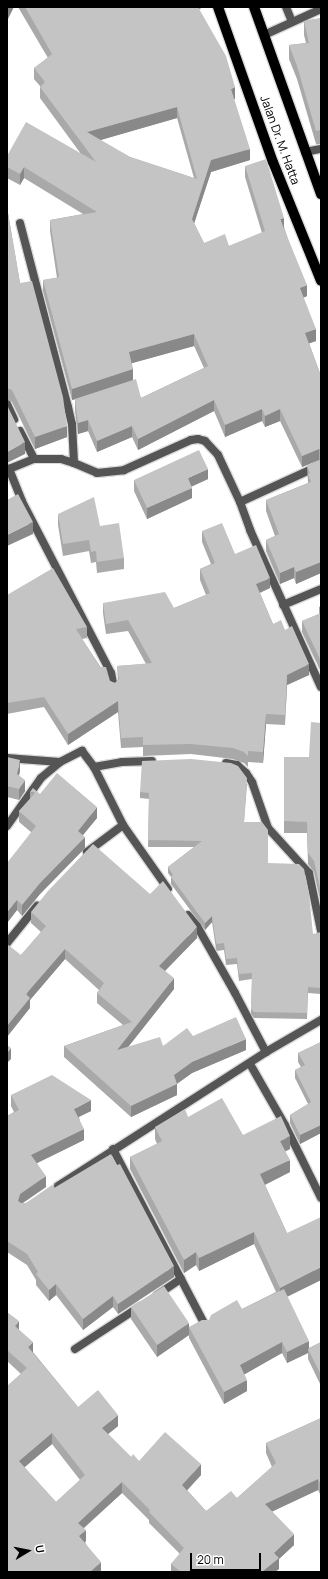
<!DOCTYPE html>
<style>
body{margin:0}
#map{position:relative;width:328px;height:1579px;overflow:hidden;background:#fff;font-family:Manrope,sans-serif}
div>[style]{position:absolute}
.roads{filter:drop-shadow(1px 0 #dbdbdb) drop-shadow(-1px 0 #dbdbdb) drop-shadow(0 1px #dbdbdb) drop-shadow(0 -1px #dbdbdb)}
.service>*{height:8px;margin:-4px;padding:0 4px;transform-origin:4px;border-radius:4px;background:#555}
.minor>*{height:8px;margin:-4px;padding:0 4px;transform-origin:4px;border-radius:4px;background:#555}
.primary>*{height:10px;margin:-5px;padding:0 5px;transform-origin:5px;border-radius:5px;background:#000}
.wall>*{inset:0;background:#a9a9a9}
.shaded-wall>*{inset:0;background:#898989}
.building>*{inset:0;background:#c4c4c4}
span{translate:-50% -50%;white-space:nowrap;text-align:center;line-height:1.15;-webkit-text-stroke:3px #fff;paint-order:stroke}
.street-label{font-size:12px;color:#000}
.frame{position:absolute;inset:0;border:8px solid #000;pointer-events:none}
.north{position:absolute;left:8px;top:1531px;width:40px;height:40px;-webkit-text-stroke:3px #fff;paint-order:stroke;rotate:80deg;font-size:11px;font-weight:700;line-height:16px;text-align:center;color:#000}
.north::after{content:'';display:block;margin:auto;width:14px;height:18px;background:#000;clip-path:polygon(50% 0,100% 100%,50% 72%,0 100%)}
.scale{position:absolute;left:190px;top:1553px;width:71px;height:18px;box-sizing:border-box;border:2px solid #000;border-top:0;padding-left:5px;font-size:12px;line-height:14px;white-space:nowrap;color:#000;-webkit-text-stroke:3px #fff;paint-order:stroke}
</style>
<div id="map">
<div class="roads">
<div class="service">
<i style="left:286px;top:7px;width:16px;rotate:68deg"></i>
<i style="left:264px;top:35px;width:63px;rotate:-24.5deg"></i>
</div>
<div class="minor">
<i style="left:305px;top:152px;width:16px;rotate:-11deg"></i>
<i style="left:20px;top:223px;width:190px;rotate:75.4deg"></i>
<i style="left:68px;top:407px;width:17px;rotate:77deg"></i>
<i style="left:72px;top:424px;width:39px;rotate:87deg"></i>
<i style="left:7px;top:404px;width:17px;rotate:65deg"></i>
<i style="left:20px;top:431px;width:31px;rotate:63deg"></i>
<i style="left:240px;top:502px;width:30px;rotate:70deg"></i>
<i style="left:250px;top:530px;width:172px;rotate:65.7deg"></i>
<i style="left:283px;top:605px;width:41px;rotate:-22.8deg"></i>
<i style="left:114px;top:688px;width:15px;rotate:-101deg"></i>
<i style="left:111px;top:673px;width:194px;rotate:-117.4deg"></i>
<i style="left:22px;top:501px;width:35px;rotate:-112deg"></i>
<i style="left:9px;top:469px;width:27px;rotate:-22deg"></i>
<i style="left:34px;top:459px;width:27px"></i>
<i style="left:61px;top:459px;width:14px;rotate:17deg"></i>
<i style="left:74px;top:463px;width:25px;rotate:23deg"></i>
<i style="left:97px;top:473px;width:27px;rotate:-6deg"></i>
<i style="left:124px;top:470px;width:73px;rotate:-24.1deg"></i>
<i style="left:191px;top:440px;width:7px;rotate:-8deg"></i>
<i style="left:198px;top:439px;width:7px;rotate:16deg"></i>
<i style="left:205px;top:441px;width:19px;rotate:47deg"></i>
<i style="left:218px;top:455px;width:52px;rotate:64.9deg"></i>
<i style="left:240px;top:502px;width:89px;rotate:-24.6deg"></i>
<i style="left:7px;top:758px;width:53px;rotate:4.3deg"></i>
<i style="left:226px;top:763px;width:11px;rotate:10deg"></i>
<i style="left:237px;top:765px;width:12px;rotate:42deg"></i>
<i style="left:246px;top:773px;width:11px;rotate:56deg"></i>
<i style="left:252px;top:782px;width:49px;rotate:70.8deg"></i>
<i style="left:268px;top:828px;width:61px;rotate:47.7deg"></i>
<i style="left:309px;top:873px;width:59px;rotate:78.3deg"></i>
<i style="left:94px;top:767px;width:28px;rotate:-10deg"></i>
<i style="left:122px;top:762px;width:30px;rotate:-2deg"></i>
<i style="left:7px;top:826px;width:59px;rotate:-54.7deg"></i>
<i style="left:41px;top:778px;width:25px;rotate:-40deg"></i>
<i style="left:60px;top:762px;width:25px;rotate:-27deg"></i>
<i style="left:82px;top:751px;width:20px;rotate:53deg"></i>
<i style="left:94px;top:767px;width:65px;rotate:63.4deg"></i>
<i style="left:123px;top:825px;width:78px;rotate:54.9deg"></i>
<i style="left:87px;top:852px;width:45px;rotate:-36.9deg"></i>
<i style="left:188px;top:915px;width:14px;rotate:51deg"></i>
<i style="left:197px;top:926px;width:77px;rotate:60.4deg"></i>
<i style="left:235px;top:993px;width:67px;rotate:62.3deg"></i>
<i style="left:7px;top:943px;width:48px;rotate:-51deg"></i>
<i style="left:250px;top:1064px;width:70px;rotate:60.2deg"></i>
<i style="left:285px;top:1125px;width:81px;rotate:63.7deg"></i>
<i style="left:113px;top:1149px;width:201px;rotate:62.4deg"></i>
<i style="left:58px;top:1186px;width:247px;rotate:-32.8deg"></i>
<i style="left:266px;top:1052px;width:64px;rotate:-30.2deg"></i>
<i style="left:157px;top:1295px;width:29px;rotate:-34deg"></i>
<i style="left:75px;top:1349px;width:77px;rotate:-33.3deg"></i>
</div>
<div class="primary">
<i style="left:218px;top:7px;width:164px;rotate:70.5deg"></i>
<i style="left:273px;top:162px;width:128px;rotate:68deg"></i>
<i style="left:254px;top:7px;width:199px;rotate:70.3deg"></i>
</div>
</div>
<div class="wall">
<i style="clip-path:polygon(evenodd,18px 7px,203px 7px,199px 9px,235px 99px,234px 99px,250px 160px,211px 172px,194px 223px,204px 243px,229px 246px,262px 233px,245px 177px,245px 166px,284px 227px,307px 296px,303px 298px,316px 341px,309px 343px,321px 376px,321px 573px,296px 584px,294px 578px,280px 584px,266px 551px,266px 540px,275px 536px,266px 511px,266px 500px,308px 483px,307px 466px,320px 460px,319px 460px,302px 467px,280px 421px,265px 427px,262px 421px,225px 437px,214px 411px,138px 450px,132px 437px,97px 452px,88px 431px,78px 434px,75px 411px,75px 399px,90px 394px,72px 400px,43px 291px,43px 280px,57px 278px,50px 231px,50px 220px,83px 214px,24px 178px,20px 185px,7px 178px,7px 156px,81px 154px,40px 98px,40px 86px,34px 79px,34px 68px,48px 58px,18px 7px,177px 118px,194px 178px,130px 157px,100px 140px,177px 118px,18px 7px,194px 346px,204px 368px,141px 398px,133px 380px,132px 363px,194px 346px)"></i>
<i style="clip-path:polygon(321px 18px,321px 144px,316px 144px,297px 79px,289px 59px,289px 45px,306px 43px,304px 35px,304px 21px)"></i>
<i style="clip-path:polygon(7px 207px,20px 283px,67px 437px,35px 449px,12px 402px,7px 400px)"></i>
<i style="clip-path:polygon(208px 479px,191px 487px,192px 498px,147px 519px,134px 491px,134px 480px)"></i>
<i style="clip-path:polygon(58px 514px,100px 526px,124px 558px,124px 569px,97px 573px,96px 562px,91px 563px,89px 551px,63px 556px,58px 525px)"></i>
<i style="clip-path:polygon(202px 531px,235px 554px,270px 588px,260px 593px,273px 624px,285px 630px,309px 675px,287px 685px,285px 725px,266px 724px,263px 763px,248px 762px,248px 767px,244px 763px,233px 759px,191px 754px,143px 756px,143px 747px,121px 748px,118px 712px,68px 745px,44px 707px,7px 714px,7px 595px,87px 627px,87px 638px,82px 639px,110px 681px,115px 683px,118px 680px,117px 666px,146px 664px,128px 631px,106px 634px,103px 613px,103px 603px,174px 608px,206px 595px,200px 580px,200px 569px,211px 564px,202px 542px)"></i>
<i style="clip-path:polygon(321px 606px,321px 670px,320px 670px,302px 632px,302px 621px,319px 614px,319px 607px)"></i>
<i style="clip-path:polygon(321px 723px,321px 900px,320px 900px,314px 872px,308px 864px,307px 833px,284px 833px,284px 757px,309px 757px)"></i>
<i style="clip-path:polygon(7px 757px,20px 771px,19px 775px,25px 791px,19px 800px,7px 797px)"></i>
<i style="clip-path:polygon(247px 784px,244px 822px,268px 863px,313px 934px,321px 935px,321px 994px,308px 993px,307px 1019px,254px 1018px,251px 1014px,252px 979px,239px 981px,237px 964px,226px 965px,224px 950px,217px 951px,216px 949px,212px 922px,205px 930px,171px 884px,171px 877px,168px 873px,168px 867px,194px 847px,148px 847px,149px 799px,140px 798px,140px 792px)"></i>
<i style="clip-path:polygon(30px 792px,40px 794px,97px 818px,83px 835px,85px 848px,40px 894px,22px 916px,17px 910px,7px 923px,31px 832px,19px 822px,19px 811px,30px 799px)"></i>
<i style="clip-path:polygon(31px 912px,197px 938px,165px 971px,174px 989px,128px 1047px,163px 1046px,193px 1036px,246px 1050px,192px 1073px,177px 1084px,177px 1095px,131px 1117px,64px 1057px,64px 1046px,123px 1025px,97px 1003px,97px 993px,99px 990px,65px 959px,30px 1000px,30px 1008px,21px 955px,41px 932px,31px 923px)"></i>
<i style="clip-path:polygon(321px 1042px,321px 1133px,300px 1144px,290px 1123px,290px 1115px,308px 1104px,295px 1078px,295px 1070px,301px 1067px,298px 1062px,298px 1053px)"></i>
<i style="clip-path:polygon(11px 1095px,91px 1111px,79px 1117px,84px 1140px,37px 1163px,46px 1187px,22px 1203px,26px 1203px,54px 1188px,174px 1277px,118px 1314px,113px 1307px,83px 1330px,56px 1295px,49px 1301px,36px 1285px,36px 1280px,27px 1265px,7px 1252px,7px 1116px,14px 1112px,11px 1106px)"></i>
<i style="clip-path:polygon(188px 1117px,243px 1135px,290px 1149px,285px 1151px,290px 1172px,265px 1185px,287px 1233px,321px 1280px,287px 1297px,309px 1348px,321px 1342px,321px 1386px,308px 1359px,308px 1353px,287px 1363px,282px 1353px,244px 1374px,247px 1391px,224px 1404px,189px 1338px,189px 1335px,157px 1357px,131px 1319px,131px 1307px,189px 1327px,242px 1309px,276px 1292px,254px 1244px,199px 1271px,196px 1265px,184px 1273px,130px 1169px,130px 1157px,157px 1144px,155px 1139px,155px 1127px)"></i>
<i style="clip-path:polygon(evenodd,7px 1312px,33px 1352px,78px 1407px,118px 1426px,108px 1434px,131px 1457px,139px 1461px,201px 1475px,187px 1490px,206px 1511px,237px 1498px,272px 1467px,266px 1453px,266px 1443px,321px 1418px,321px 1496px,318px 1490px,272px 1511px,294px 1545px,279px 1559px,279px 1569px,275px 1572px,171px 1572px,171px 1564px,180px 1554px,149px 1523px,149px 1520px,122px 1493px,84px 1528px,86px 1541px,85px 1542px,101px 1572px,7px 1572px,21px 1374px,7px 1361px,7px 1312px,52px 1444px,80px 1480px,56px 1502px,24px 1467px,52px 1444px)"></i>
</div>
<div class="shaded-wall">
<i style="clip-path:polygon(8px 7px,14px 7px,7px 21px,7px 9px)"></i>
<i style="clip-path:polygon(194px 7px,203px 7px,194px 12px)"></i>
<i style="clip-path:polygon(235px 87px,235px 99px,231px 100px,231px 89px)"></i>
<i style="clip-path:polygon(177px 107px,177px 118px,87px 144px,87px 132px)"></i>
<i style="clip-path:polygon(250px 149px,250px 160px,211px 172px,192px 230px,192px 219px,211px 160px)"></i>
<i style="clip-path:polygon(24px 167px,24px 178px,20px 185px,20px 174px)"></i>
<i style="clip-path:polygon(284px 218px,284px 229px,280px 219px)"></i>
<i style="clip-path:polygon(307px 285px,307px 296px,300px 299px,300px 288px)"></i>
<i style="clip-path:polygon(316px 329px,316px 341px,305px 345px,305px 333px)"></i>
<i style="clip-path:polygon(194px 334px,194px 346px,129px 364px,129px 352px)"></i>
<i style="clip-path:polygon(133px 369px,133px 381px,72px 400px,72px 389px)"></i>
<i style="clip-path:polygon(214px 400px,214px 411px,138px 450px,138px 439px)"></i>
<i style="clip-path:polygon(262px 409px,262px 421px,225px 437px,225px 425px)"></i>
<i style="clip-path:polygon(280px 409px,280px 421px,265px 427px,265px 416px)"></i>
<i style="clip-path:polygon(88px 420px,88px 431px,78px 434px,78px 423px)"></i>
<i style="clip-path:polygon(67px 426px,67px 437px,35px 449px,35px 437px)"></i>
<i style="clip-path:polygon(132px 426px,132px 437px,97px 452px,97px 441px)"></i>
<i style="clip-path:polygon(25px 442px,25px 454px,7px 463px,7px 452px)"></i>
<i style="clip-path:polygon(319px 449px,319px 460px,302px 467px,302px 456px)"></i>
<i style="clip-path:polygon(208px 469px,208px 479px,188px 488px,188px 478px)"></i>
<i style="clip-path:polygon(192px 488px,192px 498px,147px 519px,147px 508px)"></i>
<i style="clip-path:polygon(33px 522px,33px 534px,7px 546px,7px 535px)"></i>
<i style="clip-path:polygon(321px 562px,321px 573px,296px 584px,296px 572px)"></i>
<i style="clip-path:polygon(294px 567px,294px 578px,280px 584px,280px 573px)"></i>
<i style="clip-path:polygon(270px 578px,270px 588px,256px 594px,256px 584px)"></i>
<i style="clip-path:polygon(321px 658px,321px 670px,320px 670px,320px 659px)"></i>
<i style="clip-path:polygon(309px 664px,309px 675px,287px 685px,285px 725px,287px 675px)"></i>
<i style="clip-path:polygon(118px 701px,118px 712px,68px 745px,68px 734px)"></i>
<i style="clip-path:polygon(266px 714px,266px 724px,263px 763px,263px 752px)"></i>
<i style="clip-path:polygon(20px 760px,20px 771px,17px 784px,17px 774px)"></i>
<i style="clip-path:polygon(25px 780px,25px 791px,19px 800px,19px 789px)"></i>
<i style="clip-path:polygon(97px 807px,97px 818px,78px 841px,78px 831px)"></i>
<i style="clip-path:polygon(85px 837px,85px 848px,40px 894px,22px 916px,22px 905px,40px 883px)"></i>
<i style="clip-path:polygon(17px 900px,17px 910px,7px 923px,7px 912px)"></i>
<i style="clip-path:polygon(212px 916px,212px 922px,205px 930px,205px 923px)"></i>
<i style="clip-path:polygon(197px 927px,197px 938px,159px 977px,159px 966px)"></i>
<i style="clip-path:polygon(65px 949px,65px 959px,30px 1000px,30px 1008px,7px 1037px,7px 1026px,26px 994px)"></i>
<i style="clip-path:polygon(174px 978px,174px 989px,117px 1061px,117px 1050px)"></i>
<i style="clip-path:polygon(246px 1039px,246px 1050px,192px 1073px,175px 1085px,177px 1084px,177px 1095px,131px 1117px,131px 1106px,192px 1062px)"></i>
<i style="clip-path:polygon(11px 1048px,11px 1059px,7px 1063px,7px 1053px)"></i>
<i style="clip-path:polygon(91px 1100px,91px 1111px,74px 1119px,74px 1109px)"></i>
<i style="clip-path:polygon(321px 1125px,321px 1133px,300px 1144px,300px 1135px)"></i>
<i style="clip-path:polygon(84px 1129px,84px 1140px,31px 1166px,31px 1155px)"></i>
<i style="clip-path:polygon(290px 1136px,290px 1149px,280px 1154px,280px 1141px)"></i>
<i style="clip-path:polygon(290px 1160px,290px 1172px,260px 1187px,260px 1174px)"></i>
<i style="clip-path:polygon(46px 1176px,46px 1187px,20px 1205px,18px 1201px,20px 1194px)"></i>
<i style="clip-path:polygon(254px 1232px,254px 1244px,199px 1271px,199px 1258px)"></i>
<i style="clip-path:polygon(196px 1252px,196px 1265px,184px 1273px,184px 1260px)"></i>
<i style="clip-path:polygon(174px 1266px,174px 1277px,118px 1314px,118px 1304px)"></i>
<i style="clip-path:polygon(321px 1267px,321px 1280px,280px 1300px,280px 1288px)"></i>
<i style="clip-path:polygon(56px 1284px,56px 1295px,49px 1301px,49px 1290px)"></i>
<i style="clip-path:polygon(113px 1296px,113px 1307px,83px 1330px,83px 1319px)"></i>
<i style="clip-path:polygon(19px 1321px,19px 1332px,15px 1326px)"></i>
<i style="clip-path:polygon(189px 1323px,189px 1335px,157px 1357px,157px 1345px)"></i>
<i style="clip-path:polygon(309px 1341px,309px 1350px,308px 1349px,308px 1353px,287px 1363px,287px 1352px)"></i>
<i style="clip-path:polygon(33px 1342px,33px 1353px,28px 1347px)"></i>
<i style="clip-path:polygon(282px 1342px,282px 1353px,240px 1377px,240px 1365px)"></i>
<i style="clip-path:polygon(247px 1380px,247px 1391px,224px 1404px,224px 1392px)"></i>
<i style="clip-path:polygon(118px 1415px,118px 1426px,102px 1439px,102px 1428px)"></i>
<i style="clip-path:polygon(52px 1433px,52px 1444px,19px 1472px,19px 1461px)"></i>
<i style="clip-path:polygon(201px 1464px,201px 1475px,182px 1496px,182px 1485px)"></i>
<i style="clip-path:polygon(318px 1479px,318px 1490px,265px 1515px,265px 1504px)"></i>
<i style="clip-path:polygon(122px 1482px,122px 1493px,78px 1533px,78px 1523px)"></i>
<i style="clip-path:polygon(86px 1530px,86px 1541px,79px 1547px,79px 1536px)"></i>
<i style="clip-path:polygon(294px 1534px,294px 1545px,279px 1559px,279px 1569px,275px 1572px,262px 1572px,274px 1553px)"></i>
<i style="clip-path:polygon(101px 1562px,101px 1572px,90px 1572px)"></i>
</div>
<div class="building">
<i style="clip-path:polygon(evenodd,25px 7px,198px 7px,226px 56px,235px 87px,231px 89px,250px 149px,211px 160px,192px 219px,204px 243px,225px 234px,229px 246px,265px 231px,245px 166px,266px 159px,284px 218px,280px 219px,307px 285px,300px 288px,316px 329px,305px 333px,321px 376px,321px 449px,319px 449px,302px 456px,280px 409px,265px 416px,262px 409px,225px 425px,214px 400px,138px 439px,132px 426px,97px 441px,88px 420px,78px 423px,75px 399px,136px 379px,141px 398px,208px 366px,194px 334px,129px 352px,133px 369px,72px 389px,43px 280px,59px 277px,50px 220px,97px 212px,24px 167px,20px 174px,7px 167px,7px 156px,26px 122px,96px 162px,40px 87px,45px 82px,34px 68px,52px 54px,25px 7px,177px 107px,197px 179px,130px 157px,87px 132px,177px 107px)"></i>
<i style="clip-path:polygon(321px 18px,321px 130px,316px 131px,297px 66px,289px 45px,309px 43px,304px 21px)"></i>
<i style="clip-path:polygon(7px 207px,20px 283px,32px 281px,63px 397px,67px 426px,35px 437px,12px 390px,7px 388px)"></i>
<i style="clip-path:polygon(7px 405px,25px 442px,7px 452px)"></i>
<i style="clip-path:polygon(199px 450px,208px 469px,188px 478px,192px 488px,147px 508px,134px 480px)"></i>
<i style="clip-path:polygon(321px 460px,321px 562px,296px 572px,294px 567px,280px 573px,266px 540px,279px 534px,266px 500px,311px 482px,308px 474px,310px 473px,307px 466px)"></i>
<i style="clip-path:polygon(18px 494px,33px 522px,7px 535px,7px 500px)"></i>
<i style="clip-path:polygon(94px 497px,100px 526px,119px 523px,124px 558px,97px 562px,96px 551px,91px 552px,89px 540px,63px 544px,58px 514px)"></i>
<i style="clip-path:polygon(222px 523px,235px 554px,256px 545px,270px 578px,256px 584px,273px 624px,281px 620px,285px 630px,292px 626px,309px 664px,287px 675px,285px 715px,266px 714px,263px 752px,248px 751px,248px 756px,244px 752px,233px 748px,191px 744px,143px 745px,143px 737px,121px 738px,118px 701px,68px 734px,44px 697px,7px 703px,7px 595px,53px 568px,87px 627px,76px 629px,100px 667px,106px 667px,110px 681px,115px 683px,119px 679px,117px 666px,152px 663px,128px 620px,106px 624px,103px 603px,165px 592px,174px 608px,210px 593px,200px 569px,215px 563px,202px 531px)"></i>
<i style="clip-path:polygon(321px 613px,321px 658px,320px 659px,302px 621px)"></i>
<i style="clip-path:polygon(311px 722px,321px 723px,321px 888px,320px 888px,314px 861px,308px 853px,307px 822px,284px 821px,284px 757px,309px 757px)"></i>
<i style="clip-path:polygon(7px 757px,20px 760px,17px 774px,25px 780px,19px 789px,7px 786px)"></i>
<i style="clip-path:polygon(191px 759px,231px 763px,238px 766px,247px 778px,244px 822px,262px 822px,268px 830px,268px 863px,299px 864px,304px 869px,309px 894px,313px 934px,321px 932px,321px 988px,308px 987px,307px 1013px,254px 1012px,251px 1008px,252px 973px,239px 974px,237px 958px,226px 959px,224px 943px,217px 944px,216px 942px,212px 916px,205px 923px,171px 877px,173px 875px,168px 867px,202px 841px,148px 840px,149px 793px,140px 792px,142px 761px)"></i>
<i style="clip-path:polygon(57px 773px,97px 807px,78px 831px,85px 837px,40px 883px,22px 905px,17px 900px,7px 912px,7px 863px,36px 826px,19px 811px,35px 793px,30px 792px,33px 788px,40px 794px)"></i>
<i style="clip-path:polygon(93px 844px,150px 894px,163px 881px,197px 927px,159px 966px,174px 978px,117px 1050px,160px 1037px,163px 1046px,187px 1028px,193px 1036px,236px 1017px,246px 1039px,192px 1062px,174px 1075px,177px 1084px,131px 1106px,64px 1046px,132px 1022px,97px 993px,104px 983px,65px 949px,26px 994px,30px 998px,7px 1026px,7px 944px,21px 955px,46px 926px,31px 912px,48px 891px)"></i>
<i style="clip-path:polygon(321px 1042px,321px 1125px,300px 1135px,290px 1115px,311px 1102px,295px 1070px,305px 1065px,298px 1053px)"></i>
<i style="clip-path:polygon(7px 1045px,11px 1048px,7px 1053px)"></i>
<i style="clip-path:polygon(52px 1075px,91px 1100px,74px 1109px,84px 1129px,31px 1155px,46px 1176px,20px 1194px,18px 1201px,21px 1203px,26px 1203px,52px 1185px,54px 1188px,111px 1154px,117px 1165px,120px 1164px,174px 1266px,118px 1304px,113px 1296px,83px 1319px,56px 1284px,49px 1290px,36px 1274px,38px 1272px,27px 1254px,7px 1241px,7px 1116px,19px 1110px,11px 1095px)"></i>
<i style="clip-path:polygon(222px 1098px,243px 1135px,281px 1116px,290px 1136px,280px 1141px,290px 1160px,260px 1174px,287px 1233px,321px 1217px,321px 1267px,280px 1288px,254px 1232px,199px 1258px,196px 1252px,184px 1260px,130px 1157px,162px 1141px,155px 1127px,185px 1109px,188px 1117px)"></i>
<i style="clip-path:polygon(164px 1286px,189px 1323px,157px 1345px,131px 1307px)"></i>
<i style="clip-path:polygon(284px 1289px,309px 1341px,287px 1352px,282px 1342px,240px 1365px,247px 1380px,224px 1392px,189px 1327px,202px 1320px,209px 1320px,211px 1315px,237px 1300px,242px 1309px)"></i>
<i style="clip-path:polygon(evenodd,7px 1312px,19px 1321px,15px 1326px,33px 1342px,28px 1347px,78px 1407px,98px 1390px,118px 1415px,102px 1428px,131px 1457px,133px 1454px,139px 1461px,165px 1432px,201px 1464px,182px 1485px,206px 1511px,231px 1491px,237px 1498px,276px 1463px,266px 1443px,321px 1418px,321px 1485px,318px 1479px,265px 1504px,294px 1534px,274px 1553px,279px 1558px,262px 1572px,181px 1572px,171px 1564px,184px 1548px,149px 1512px,150px 1510px,122px 1482px,78px 1523px,86px 1530px,79px 1536px,101px 1562px,90px 1572px,7px 1572px,7px 1386px,27px 1368px,7px 1350px,7px 1312px,52px 1433px,85px 1475px,56px 1502px,19px 1461px,52px 1433px)"></i>
<i style="clip-path:polygon(321px 1342px,321px 1375px,308px 1349px)"></i>
</div>
<div class="street-label">
<span style="left:280px;top:140px;rotate:70deg">Jalan Dr. M. Hatta</span>
</div>
<div class="frame"></div>
<div class="north">U</div>
<div class="scale">20 m</div>
</div>
